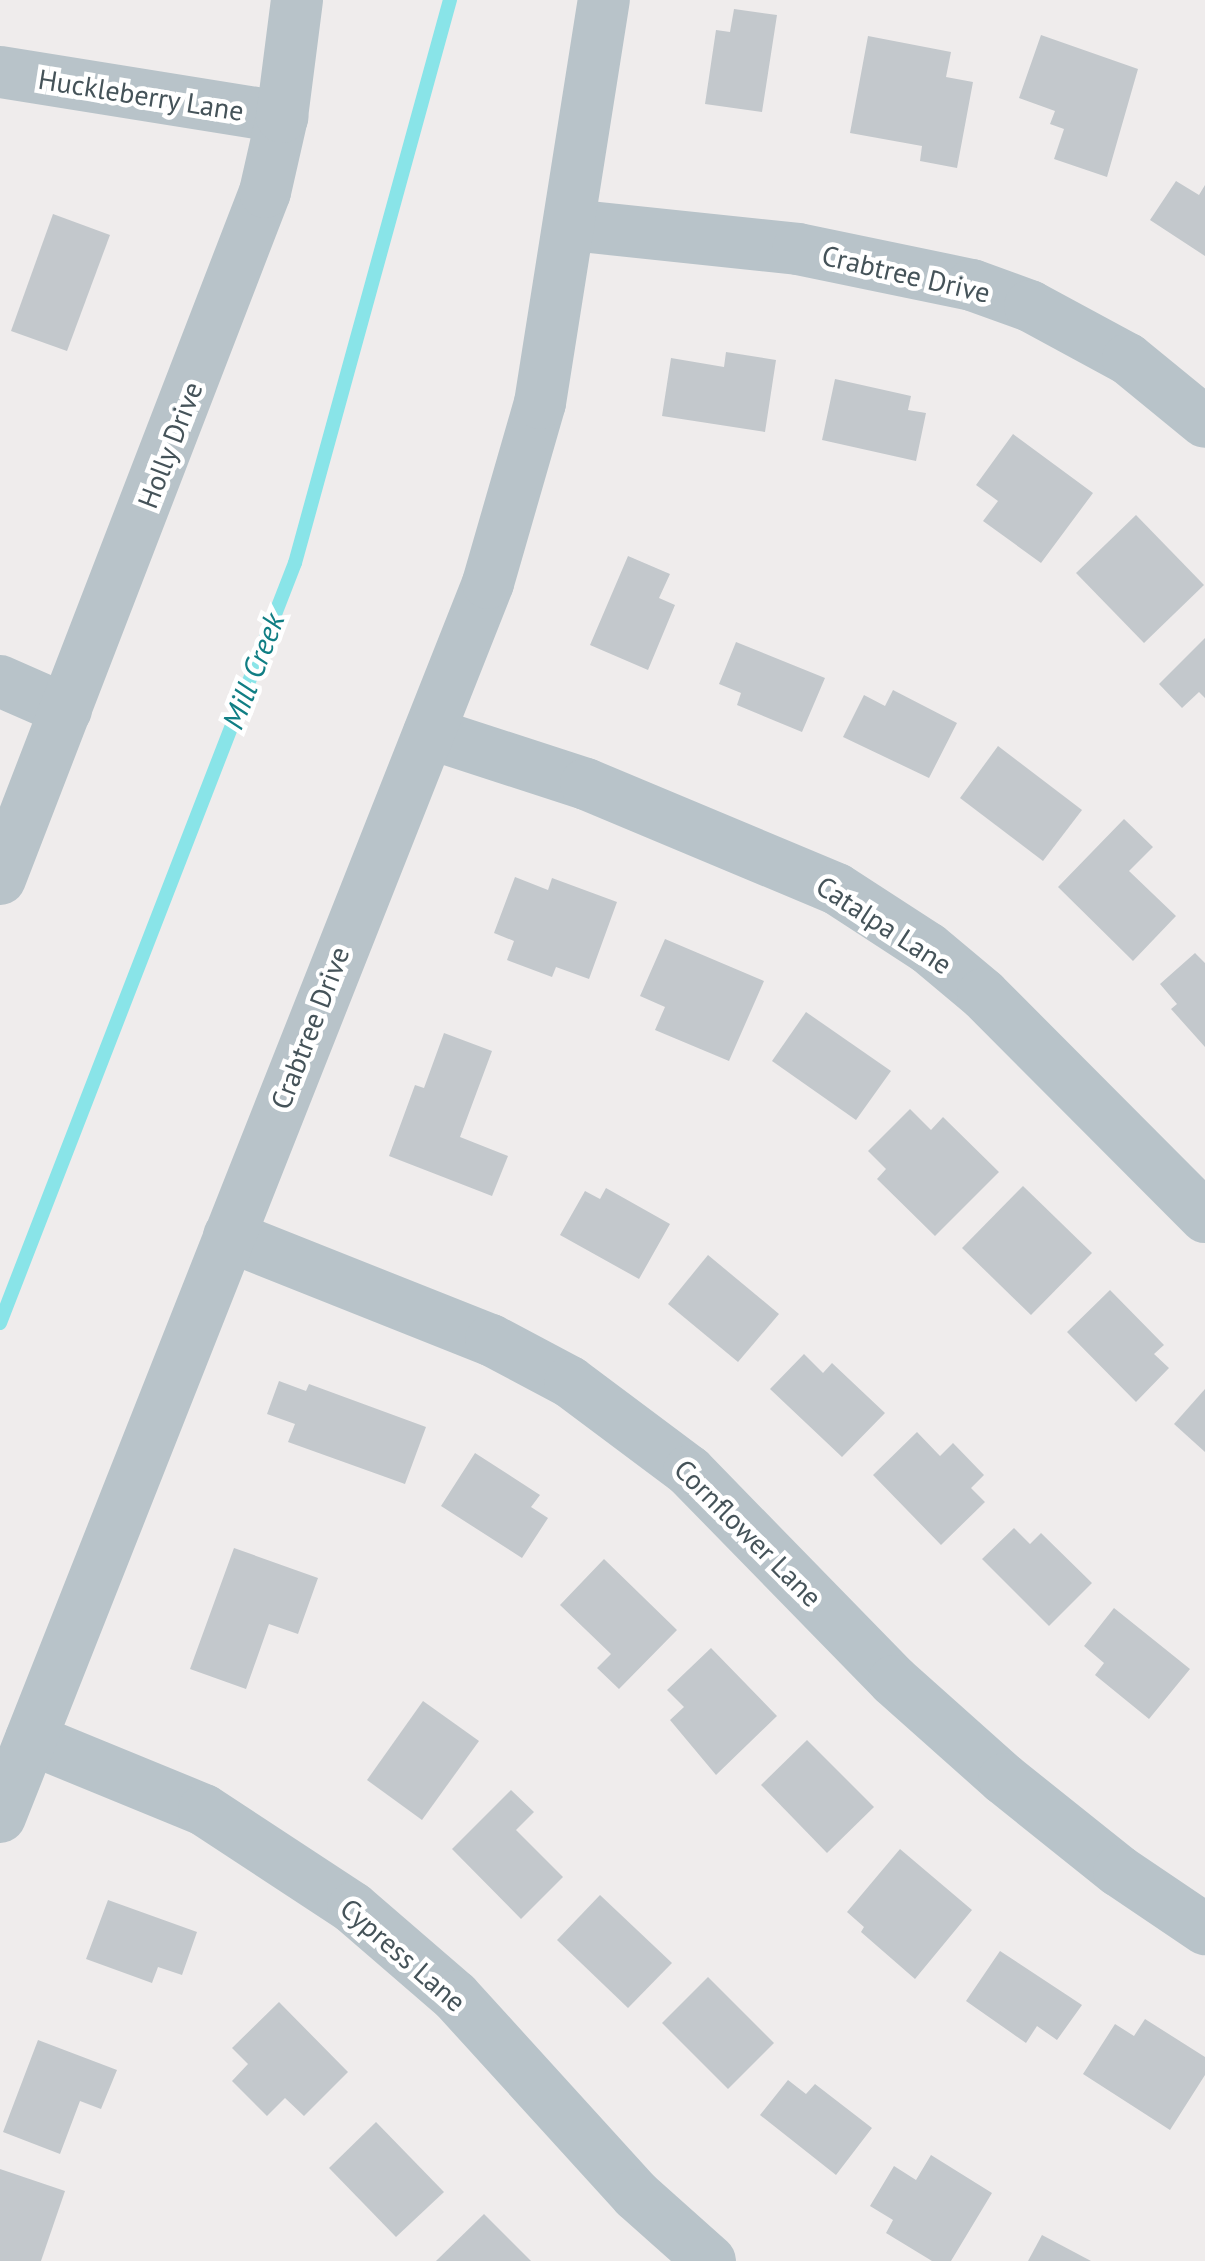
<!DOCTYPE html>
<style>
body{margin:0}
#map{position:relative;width:1205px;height:2261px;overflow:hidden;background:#efecec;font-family:"PT Sans",sans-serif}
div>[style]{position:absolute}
.stream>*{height:14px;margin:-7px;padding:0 7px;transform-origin:7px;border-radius:7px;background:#89e4e8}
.building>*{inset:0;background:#c3c8cc}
.minor>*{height:52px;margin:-26px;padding:0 26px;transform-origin:26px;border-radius:26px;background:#b8c3c9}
span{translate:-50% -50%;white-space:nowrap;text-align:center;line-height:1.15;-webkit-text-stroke:9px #fff;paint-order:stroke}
.street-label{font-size:28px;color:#455359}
.water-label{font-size:30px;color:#107e84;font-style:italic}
</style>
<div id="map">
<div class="stream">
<i style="left:0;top:1323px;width:815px;rotate:-68.79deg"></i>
<i style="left:295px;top:563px;width:584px;rotate:-74.61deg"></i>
</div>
<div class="building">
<i style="clip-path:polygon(734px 9px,777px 15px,762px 112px,705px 104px,716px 30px,730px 32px)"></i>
<i style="clip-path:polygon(1041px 35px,1138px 69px,1107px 177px,1054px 159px,1064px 129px,1050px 124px,1055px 111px,1019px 98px)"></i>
<i style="clip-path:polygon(868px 36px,951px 52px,946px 77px,973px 82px,957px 168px,920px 161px,922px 146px,850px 133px)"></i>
<i style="clip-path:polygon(1176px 181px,1199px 195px,1205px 185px,1205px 256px,1150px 220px)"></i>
<i style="clip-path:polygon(53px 214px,110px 235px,67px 351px,11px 331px)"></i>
<i style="clip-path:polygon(726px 352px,776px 360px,765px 432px,662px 416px,671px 358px,724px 367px)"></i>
<i style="clip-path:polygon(835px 379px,911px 396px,908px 410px,926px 413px,916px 461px,822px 440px)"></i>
<i style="clip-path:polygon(1013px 434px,1093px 493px,1041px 563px,983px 521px,998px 501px,976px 485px)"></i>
<i style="clip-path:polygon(1136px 515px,1204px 585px,1144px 643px,1076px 573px)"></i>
<i style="clip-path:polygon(628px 556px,670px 574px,659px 598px,675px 605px,648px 670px,590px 645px)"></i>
<i style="clip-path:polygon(1205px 638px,1205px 698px,1199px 692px,1182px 708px,1159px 684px)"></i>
<i style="clip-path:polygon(736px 642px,825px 678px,802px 732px,737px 705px,741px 693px,719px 684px)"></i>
<i style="clip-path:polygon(893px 690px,957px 723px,929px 778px,843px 737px,864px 695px,885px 706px)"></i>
<i style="clip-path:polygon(998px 746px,1082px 810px,1043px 861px,960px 798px)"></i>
<i style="clip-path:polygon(1124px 819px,1153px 847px,1129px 871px,1176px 916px,1133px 961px,1058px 887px)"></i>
<i style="clip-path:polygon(515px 877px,548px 890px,552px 878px,617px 902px,589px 979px,556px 967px,552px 977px,507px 960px,514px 941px,494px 933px)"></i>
<i style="clip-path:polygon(665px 939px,764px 981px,729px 1061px,655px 1030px,665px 1007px,640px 996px)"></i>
<i style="clip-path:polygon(1195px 953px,1205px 963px,1205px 1047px,1171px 1009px,1177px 1004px,1160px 984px)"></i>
<i style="clip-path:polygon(806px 1012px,891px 1071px,856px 1120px,772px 1061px)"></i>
<i style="clip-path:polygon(444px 1033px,492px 1051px,460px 1137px,508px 1156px,492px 1196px,389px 1156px,415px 1085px,424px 1088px)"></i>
<i style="clip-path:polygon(910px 1109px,931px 1130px,943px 1117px,999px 1172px,935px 1236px,877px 1179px,886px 1169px,868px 1151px)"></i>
<i style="clip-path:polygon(1023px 1186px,1092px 1253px,1031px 1315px,962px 1248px)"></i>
<i style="clip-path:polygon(606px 1188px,670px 1224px,639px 1279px,560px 1235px,585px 1191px,600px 1199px)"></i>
<i style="clip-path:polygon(708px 1255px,779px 1314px,738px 1362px,668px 1304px)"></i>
<i style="clip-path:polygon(1110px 1290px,1164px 1345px,1154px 1354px,1169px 1368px,1136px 1402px,1067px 1332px)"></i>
<i style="clip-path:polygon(804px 1354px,823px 1373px,832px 1363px,885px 1413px,842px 1457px,770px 1389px)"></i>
<i style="clip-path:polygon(279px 1381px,306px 1391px,309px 1384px,426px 1427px,405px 1484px,288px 1442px,295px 1424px,267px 1414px)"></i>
<i style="clip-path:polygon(1205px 1389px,1205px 1452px,1174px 1424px)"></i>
<i style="clip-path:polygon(917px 1432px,940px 1456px,953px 1443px,984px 1475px,971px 1488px,985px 1502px,941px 1545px,873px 1475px)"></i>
<i style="clip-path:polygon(475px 1453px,540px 1495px,531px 1507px,548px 1518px,522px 1558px,441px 1506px)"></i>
<i style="clip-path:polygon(1014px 1528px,1030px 1544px,1041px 1533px,1092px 1583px,1049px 1626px,982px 1559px)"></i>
<i style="clip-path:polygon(234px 1548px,318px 1578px,298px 1634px,269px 1624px,246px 1689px,190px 1669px)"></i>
<i style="clip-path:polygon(604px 1559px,677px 1630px,619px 1689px,597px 1668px,611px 1654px,560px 1605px)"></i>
<i style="clip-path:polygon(1114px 1608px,1190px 1669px,1149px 1719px,1095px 1675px,1104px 1663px,1084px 1646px)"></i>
<i style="clip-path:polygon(711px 1648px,777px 1716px,716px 1775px,670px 1720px,684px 1707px,667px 1690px)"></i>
<i style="clip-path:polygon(423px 1701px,479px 1741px,422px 1820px,367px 1780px)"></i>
<i style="clip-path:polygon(807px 1740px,874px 1807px,827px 1853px,761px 1785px)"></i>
<i style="clip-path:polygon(511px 1790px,534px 1812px,516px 1830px,563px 1877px,521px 1919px,452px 1849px)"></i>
<i style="clip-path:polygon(900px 1849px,972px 1910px,915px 1979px,861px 1932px,864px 1927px,847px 1912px)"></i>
<i style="clip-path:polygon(600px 1895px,672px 1963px,628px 2008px,557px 1940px)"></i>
<i style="clip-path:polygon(108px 1900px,197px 1932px,182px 1975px,158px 1967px,152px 1983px,86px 1959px)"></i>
<i style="clip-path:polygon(1000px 1951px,1082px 2005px,1057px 2040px,1037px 2026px,1026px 2043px,966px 2001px)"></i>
<i style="clip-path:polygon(708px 1977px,774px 2043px,728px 2089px,662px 2023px)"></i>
<i style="clip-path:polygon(279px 2002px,348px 2072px,304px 2116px,285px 2098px,267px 2116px,232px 2081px,248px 2064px,232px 2048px)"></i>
<i style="clip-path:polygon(1145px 2019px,1205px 2057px,1205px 2075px,1170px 2130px,1083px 2074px,1115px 2024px,1134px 2036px)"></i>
<i style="clip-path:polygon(38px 2040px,117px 2070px,101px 2109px,80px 2101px,60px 2154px,3px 2132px)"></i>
<i style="clip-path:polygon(788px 2080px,806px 2094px,815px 2084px,872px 2128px,836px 2175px,760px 2115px)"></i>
<i style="clip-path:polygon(376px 2122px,444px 2192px,396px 2237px,329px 2168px)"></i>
<i style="clip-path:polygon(931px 2155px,992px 2193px,951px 2261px,932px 2261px,886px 2233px,893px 2220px,870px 2206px,894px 2166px,916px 2180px)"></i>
<i style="clip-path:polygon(0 2169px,65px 2191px,41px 2261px,0 2261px)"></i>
<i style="clip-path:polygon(484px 2214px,531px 2261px,436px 2261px)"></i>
<i style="clip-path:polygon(1042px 2235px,1091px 2261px,1028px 2261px)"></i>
</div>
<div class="minor">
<i style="left:0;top:72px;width:286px;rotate:9.1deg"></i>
<i style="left:571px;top:225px;width:228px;rotate:6deg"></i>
<i style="left:798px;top:249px;width:178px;rotate:11.7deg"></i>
<i style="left:972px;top:285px;width:62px;rotate:19.9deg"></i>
<i style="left:1030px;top:306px;width:111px;rotate:28.4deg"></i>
<i style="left:1128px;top:359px;width:99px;rotate:39.3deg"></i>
<i style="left:0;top:681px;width:72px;rotate:23.7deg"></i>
<i style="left:429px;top:733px;width:165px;rotate:18deg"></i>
<i style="left:586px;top:784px;width:272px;rotate:22.7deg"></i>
<i style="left:837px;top:889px;width:108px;rotate:33deg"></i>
<i style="left:928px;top:948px;width:72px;rotate:39.9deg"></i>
<i style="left:983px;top:994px;width:315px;rotate:45.1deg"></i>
<i style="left:0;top:879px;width:736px;rotate:-68.91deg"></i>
<i style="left:265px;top:192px;width:77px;rotate:-77.2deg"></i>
<i style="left:282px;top:117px;width:118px;rotate:-82.7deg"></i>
<i style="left:229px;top:1236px;width:282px;rotate:21.7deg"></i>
<i style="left:491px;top:1340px;width:89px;rotate:28deg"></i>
<i style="left:570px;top:1382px;width:149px;rotate:36.8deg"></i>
<i style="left:689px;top:1471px;width:293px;rotate:45.7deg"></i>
<i style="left:894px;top:1681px;width:147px;rotate:41.7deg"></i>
<i style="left:1004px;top:1779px;width:147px;rotate:38.7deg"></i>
<i style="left:1119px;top:1871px;width:104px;rotate:34deg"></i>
<i style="left:31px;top:1739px;width:187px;rotate:22.3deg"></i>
<i style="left:204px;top:1810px;width:178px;rotate:33.3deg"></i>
<i style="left:353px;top:1908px;width:135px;rotate:40.8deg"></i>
<i style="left:455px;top:1996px;width:269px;rotate:47.7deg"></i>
<i style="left:636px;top:2195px;width:99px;rotate:41.7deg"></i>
<i style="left:0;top:1817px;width:1327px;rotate:-68.42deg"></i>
<i style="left:488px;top:583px;width:187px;rotate:-73.9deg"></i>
<i style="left:540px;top:403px;width:408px;rotate:-81deg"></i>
</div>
<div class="street-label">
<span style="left:141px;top:95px;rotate:9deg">Huckleberry Lane</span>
<span style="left:906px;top:274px;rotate:13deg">Crabtree Drive</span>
<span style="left:170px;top:445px;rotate:-69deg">Holly Drive</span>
<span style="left:884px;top:925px;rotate:33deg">Catalpa Lane</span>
<span style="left:310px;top:1028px;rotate:-69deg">Crabtree Drive</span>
<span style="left:748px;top:1533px;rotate:45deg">Cornflower Lane</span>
<span style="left:403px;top:1955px;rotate:41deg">Cypress Lane</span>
</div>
<div class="water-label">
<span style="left:253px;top:671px;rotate:-69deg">Mill Creek</span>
</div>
</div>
